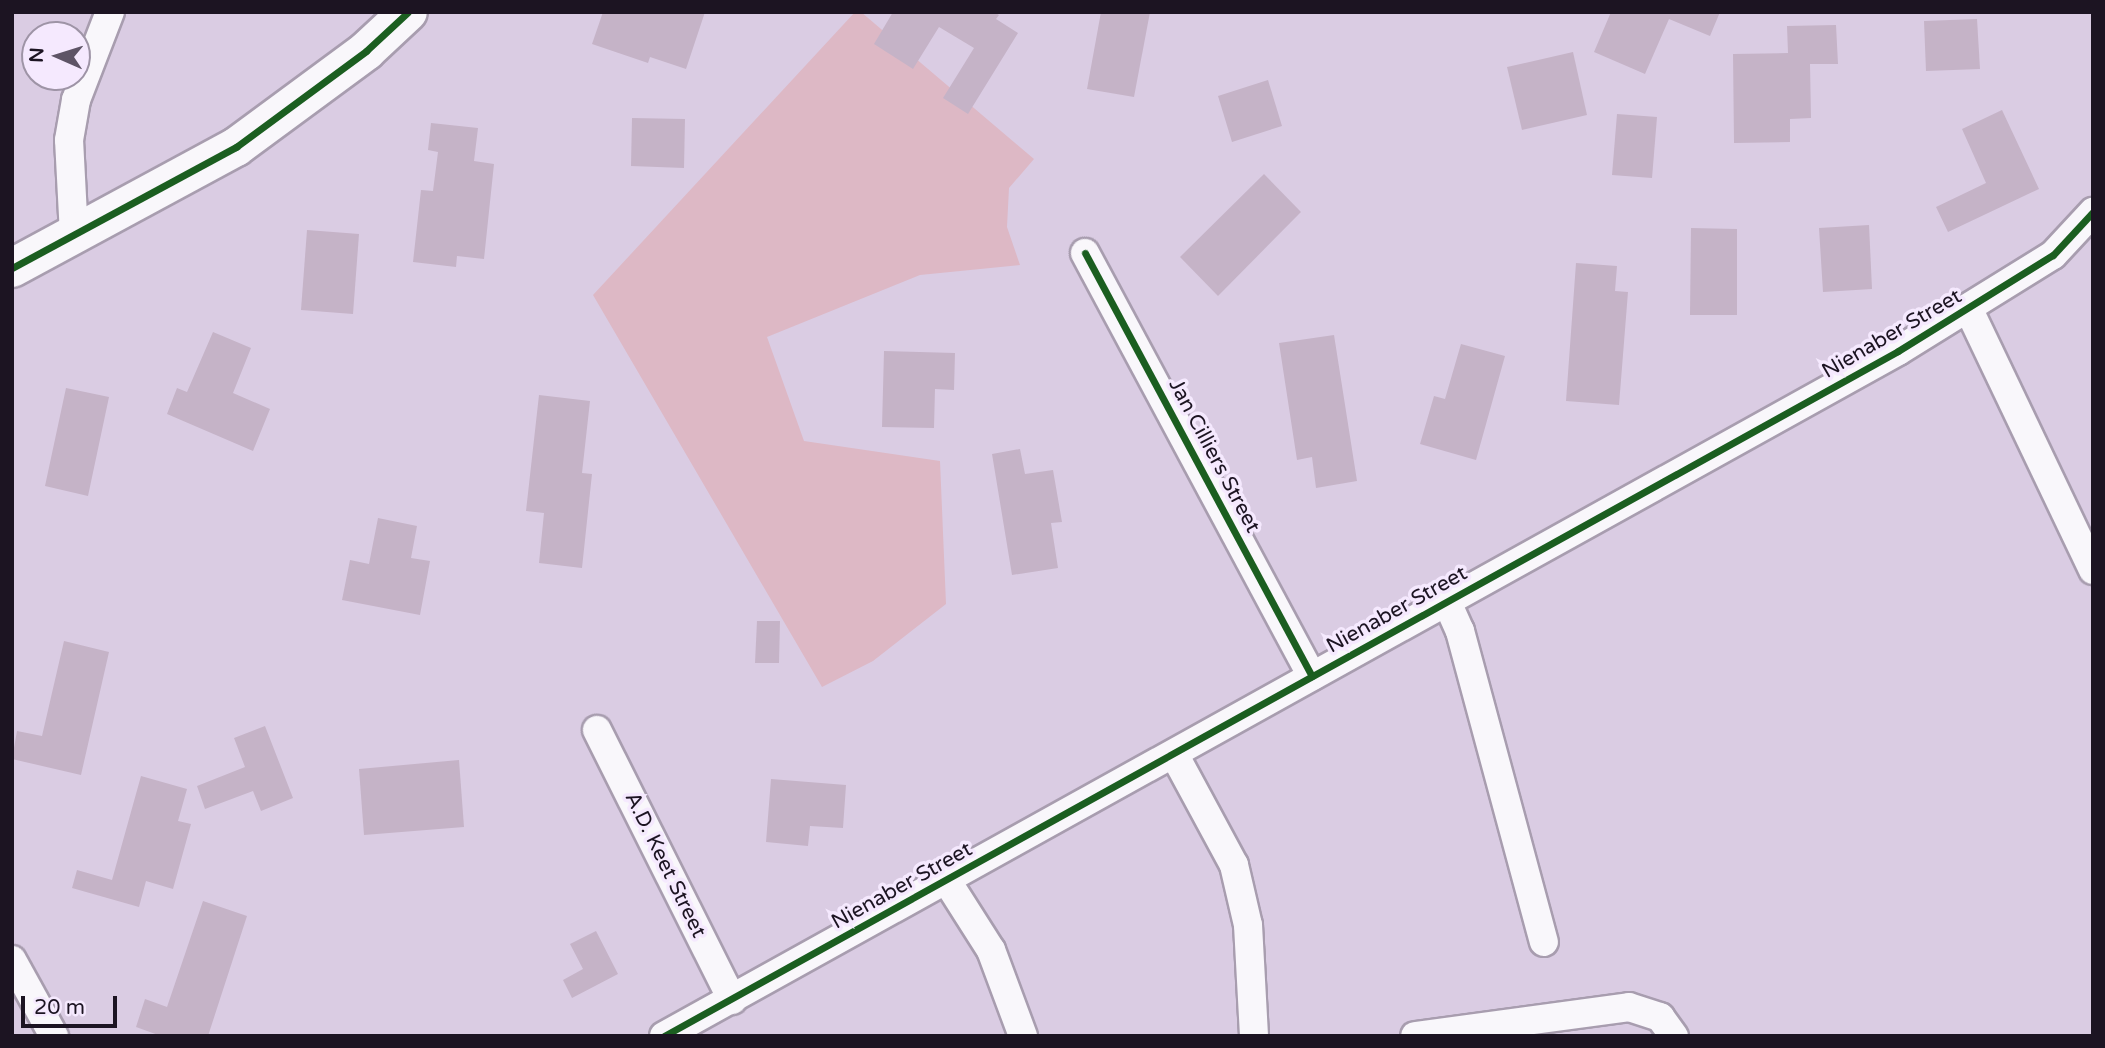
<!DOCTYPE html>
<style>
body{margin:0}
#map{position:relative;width:2105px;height:1048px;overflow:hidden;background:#dacce3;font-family:"Varela Round",sans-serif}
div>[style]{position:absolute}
.green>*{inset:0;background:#ddb8c5}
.building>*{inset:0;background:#c5b3c7}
.roads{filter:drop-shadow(2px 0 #a89daf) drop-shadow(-2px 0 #a89daf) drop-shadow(0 2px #a89daf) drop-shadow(0 -2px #a89daf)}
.street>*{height:28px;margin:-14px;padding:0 14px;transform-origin:14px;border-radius:14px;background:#f9f7fb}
.secondary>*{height:38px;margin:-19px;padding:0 19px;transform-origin:19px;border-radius:19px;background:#f9f7fb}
.cycleway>*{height:7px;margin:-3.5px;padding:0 3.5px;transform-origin:3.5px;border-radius:3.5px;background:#1b5e20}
span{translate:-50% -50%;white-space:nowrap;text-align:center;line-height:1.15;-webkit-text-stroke:7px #f5e9fe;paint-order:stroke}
.street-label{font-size:21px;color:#1c1422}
.frame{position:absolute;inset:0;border:14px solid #1c1422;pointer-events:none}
.north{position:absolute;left:21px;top:21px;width:70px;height:70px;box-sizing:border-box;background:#f5e9fe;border:2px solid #9e94a6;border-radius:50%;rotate:273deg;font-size:19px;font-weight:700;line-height:28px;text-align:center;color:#1c1422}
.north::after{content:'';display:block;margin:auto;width:24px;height:32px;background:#5e5466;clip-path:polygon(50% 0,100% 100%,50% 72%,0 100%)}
.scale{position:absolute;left:21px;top:996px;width:96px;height:32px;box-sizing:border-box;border:4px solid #1c1422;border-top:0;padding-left:9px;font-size:21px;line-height:24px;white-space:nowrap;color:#1c1422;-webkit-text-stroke:5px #f5e9fe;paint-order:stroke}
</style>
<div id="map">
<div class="green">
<i style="clip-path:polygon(855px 12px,861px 12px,1034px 159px,1009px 188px,1007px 227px,1020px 265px,920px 275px,767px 337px,804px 441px,940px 461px,946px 604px,873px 661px,822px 687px,593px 295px)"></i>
</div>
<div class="building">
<i style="clip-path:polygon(603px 12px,705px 12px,686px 69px,650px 57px,648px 63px,592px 44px)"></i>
<i style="clip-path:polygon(893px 12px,994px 12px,999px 15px,996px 19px,1018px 33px,968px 114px,943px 98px,974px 48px,939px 27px,913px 69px,874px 44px)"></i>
<i style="clip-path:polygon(1101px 12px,1150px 12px,1134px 97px,1087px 89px)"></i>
<i style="clip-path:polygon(1611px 12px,1720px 12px,1710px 36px,1669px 19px,1645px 74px,1594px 52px)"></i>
<i style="clip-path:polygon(1977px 19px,1980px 69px,1926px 71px,1924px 21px)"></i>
<i style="clip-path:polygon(1836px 25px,1838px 64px,1810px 64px,1811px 118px,1790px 119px,1790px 142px,1734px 143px,1733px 54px,1788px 53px,1787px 26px)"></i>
<i style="clip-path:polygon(1573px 52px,1587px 115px,1522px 130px,1507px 67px)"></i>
<i style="clip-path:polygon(1268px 80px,1282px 126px,1232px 142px,1218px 96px)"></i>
<i style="clip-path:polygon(2002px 110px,2039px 189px,1948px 232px,1936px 207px,1986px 183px,1962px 129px)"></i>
<i style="clip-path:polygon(1617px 114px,1657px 117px,1652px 178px,1612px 175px)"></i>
<i style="clip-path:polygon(632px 118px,685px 119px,684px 168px,631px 166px)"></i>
<i style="clip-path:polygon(431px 123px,478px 128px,474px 161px,494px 164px,484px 259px,457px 256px,456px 267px,413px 262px,421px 190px,433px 191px,438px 152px,428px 150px)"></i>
<i style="clip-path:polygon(1264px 174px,1301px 212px,1218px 296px,1180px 257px)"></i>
<i style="clip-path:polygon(1869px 225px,1872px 289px,1823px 292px,1819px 228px)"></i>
<i style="clip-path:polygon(1691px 228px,1737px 229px,1737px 315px,1690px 315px)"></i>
<i style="clip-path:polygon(307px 230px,359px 234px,353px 314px,301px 310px)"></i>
<i style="clip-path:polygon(1576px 263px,1617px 266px,1615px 291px,1628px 292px,1619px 405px,1566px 401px)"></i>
<i style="clip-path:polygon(213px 332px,251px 348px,233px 393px,270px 409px,253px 451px,167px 414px,177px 388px,187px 392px)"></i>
<i style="clip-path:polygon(1334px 335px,1357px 481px,1316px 488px,1312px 457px,1297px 460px,1279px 343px)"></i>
<i style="clip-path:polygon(1461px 344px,1505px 356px,1476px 460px,1420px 444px,1434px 396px,1445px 399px)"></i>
<i style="clip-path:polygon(884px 351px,955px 353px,954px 390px,935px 389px,934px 428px,882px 427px)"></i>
<i style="clip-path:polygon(66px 388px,109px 397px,88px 496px,45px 486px)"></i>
<i style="clip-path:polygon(539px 395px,590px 401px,582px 473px,592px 474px,582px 568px,539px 563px,544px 513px,526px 511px)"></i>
<i style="clip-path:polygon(1020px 449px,1025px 474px,1053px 470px,1062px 522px,1051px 523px,1058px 568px,1012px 575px,992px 454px)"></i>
<i style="clip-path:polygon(378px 518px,417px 526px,411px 558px,430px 561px,420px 615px,342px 600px,350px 560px,369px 564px)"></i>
<i style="clip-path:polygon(757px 621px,780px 621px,779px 663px,755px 663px)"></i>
<i style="clip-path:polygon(64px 641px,109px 652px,81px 775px,12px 759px,17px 731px,42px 736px)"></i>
<i style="clip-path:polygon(265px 726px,293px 798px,261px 811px,253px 791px,205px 809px,197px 786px,245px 767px,234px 738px)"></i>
<i style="clip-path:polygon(459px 760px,464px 827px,364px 835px,359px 769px)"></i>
<i style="clip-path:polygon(141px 776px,187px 789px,178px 821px,191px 824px,173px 889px,146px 881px,139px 907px,72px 888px,77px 870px,112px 880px)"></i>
<i style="clip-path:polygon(771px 779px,846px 785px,843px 828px,810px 826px,808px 846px,766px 842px)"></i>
<i style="clip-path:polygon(203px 901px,247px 916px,208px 1036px,161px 1036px,136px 1027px,145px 999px,167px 1007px)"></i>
<i style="clip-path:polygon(596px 931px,618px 974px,572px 998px,563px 980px,583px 969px,570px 944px)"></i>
</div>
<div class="roads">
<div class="street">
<i style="left:74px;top:235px;width:95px;rotate:-93deg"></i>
<i style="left:69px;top:140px;width:41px;rotate:-80.1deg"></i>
<i style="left:76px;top:100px;width:94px;rotate:-68.9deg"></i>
<i style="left:1085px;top:253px;width:480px;rotate:61.8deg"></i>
<i style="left:1969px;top:310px;width:288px;rotate:64.5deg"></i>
<i style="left:1447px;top:602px;width:32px;rotate:66deg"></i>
<i style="left:1460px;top:631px;width:322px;rotate:74.9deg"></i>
<i style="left:597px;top:730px;width:302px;rotate:63.4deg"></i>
<i style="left:1174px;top:754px;width:126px;rotate:61.6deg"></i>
<i style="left:1234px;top:865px;width:62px;rotate:76.9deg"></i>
<i style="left:1248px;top:925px;width:111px;rotate:86.9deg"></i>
<i style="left:947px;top:881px;width:82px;rotate:57.5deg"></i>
<i style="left:991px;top:950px;width:92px;rotate:69.6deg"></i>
<i style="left:12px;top:960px;width:87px;rotate:61.1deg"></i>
<i style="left:664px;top:1036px;width:1411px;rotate:-29.03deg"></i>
<i style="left:1898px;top:351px;width:182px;rotate:-31.8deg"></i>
<i style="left:2053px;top:255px;width:59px;rotate:-47.1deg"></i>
<i style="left:1415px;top:1036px;width:216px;rotate:-7.7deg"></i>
<i style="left:1629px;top:1007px;width:33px;rotate:18deg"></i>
<i style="left:1660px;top:1017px;width:24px;rotate:54deg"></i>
</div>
<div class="secondary">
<i style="left:12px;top:268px;width:255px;rotate:-28.4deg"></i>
<i style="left:236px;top:147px;width:162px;rotate:-36.4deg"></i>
<i style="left:366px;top:51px;width:57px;rotate:-42.9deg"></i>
</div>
</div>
<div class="cycleway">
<i style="left:1085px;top:253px;width:480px;rotate:61.8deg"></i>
<i style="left:12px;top:268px;width:255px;rotate:-28.4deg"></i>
<i style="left:236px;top:147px;width:162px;rotate:-36.4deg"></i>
<i style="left:366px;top:51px;width:57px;rotate:-42.9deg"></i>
<i style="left:664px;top:1036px;width:1411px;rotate:-29.03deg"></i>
<i style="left:1898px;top:351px;width:182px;rotate:-31.8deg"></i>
<i style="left:2053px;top:255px;width:59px;rotate:-47.1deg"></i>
</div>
<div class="street-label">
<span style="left:1892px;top:334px;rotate:-30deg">Nienaber Street</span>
<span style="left:1214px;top:456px;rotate:62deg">Jan Cilliers Street</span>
<span style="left:1397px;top:610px;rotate:-29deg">Nienaber Street</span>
<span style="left:665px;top:865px;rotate:64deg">A.D. Keet Street</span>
<span style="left:902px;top:886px;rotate:-29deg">Nienaber Street</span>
</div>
<div class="frame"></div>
<div class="north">N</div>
<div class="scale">20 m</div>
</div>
